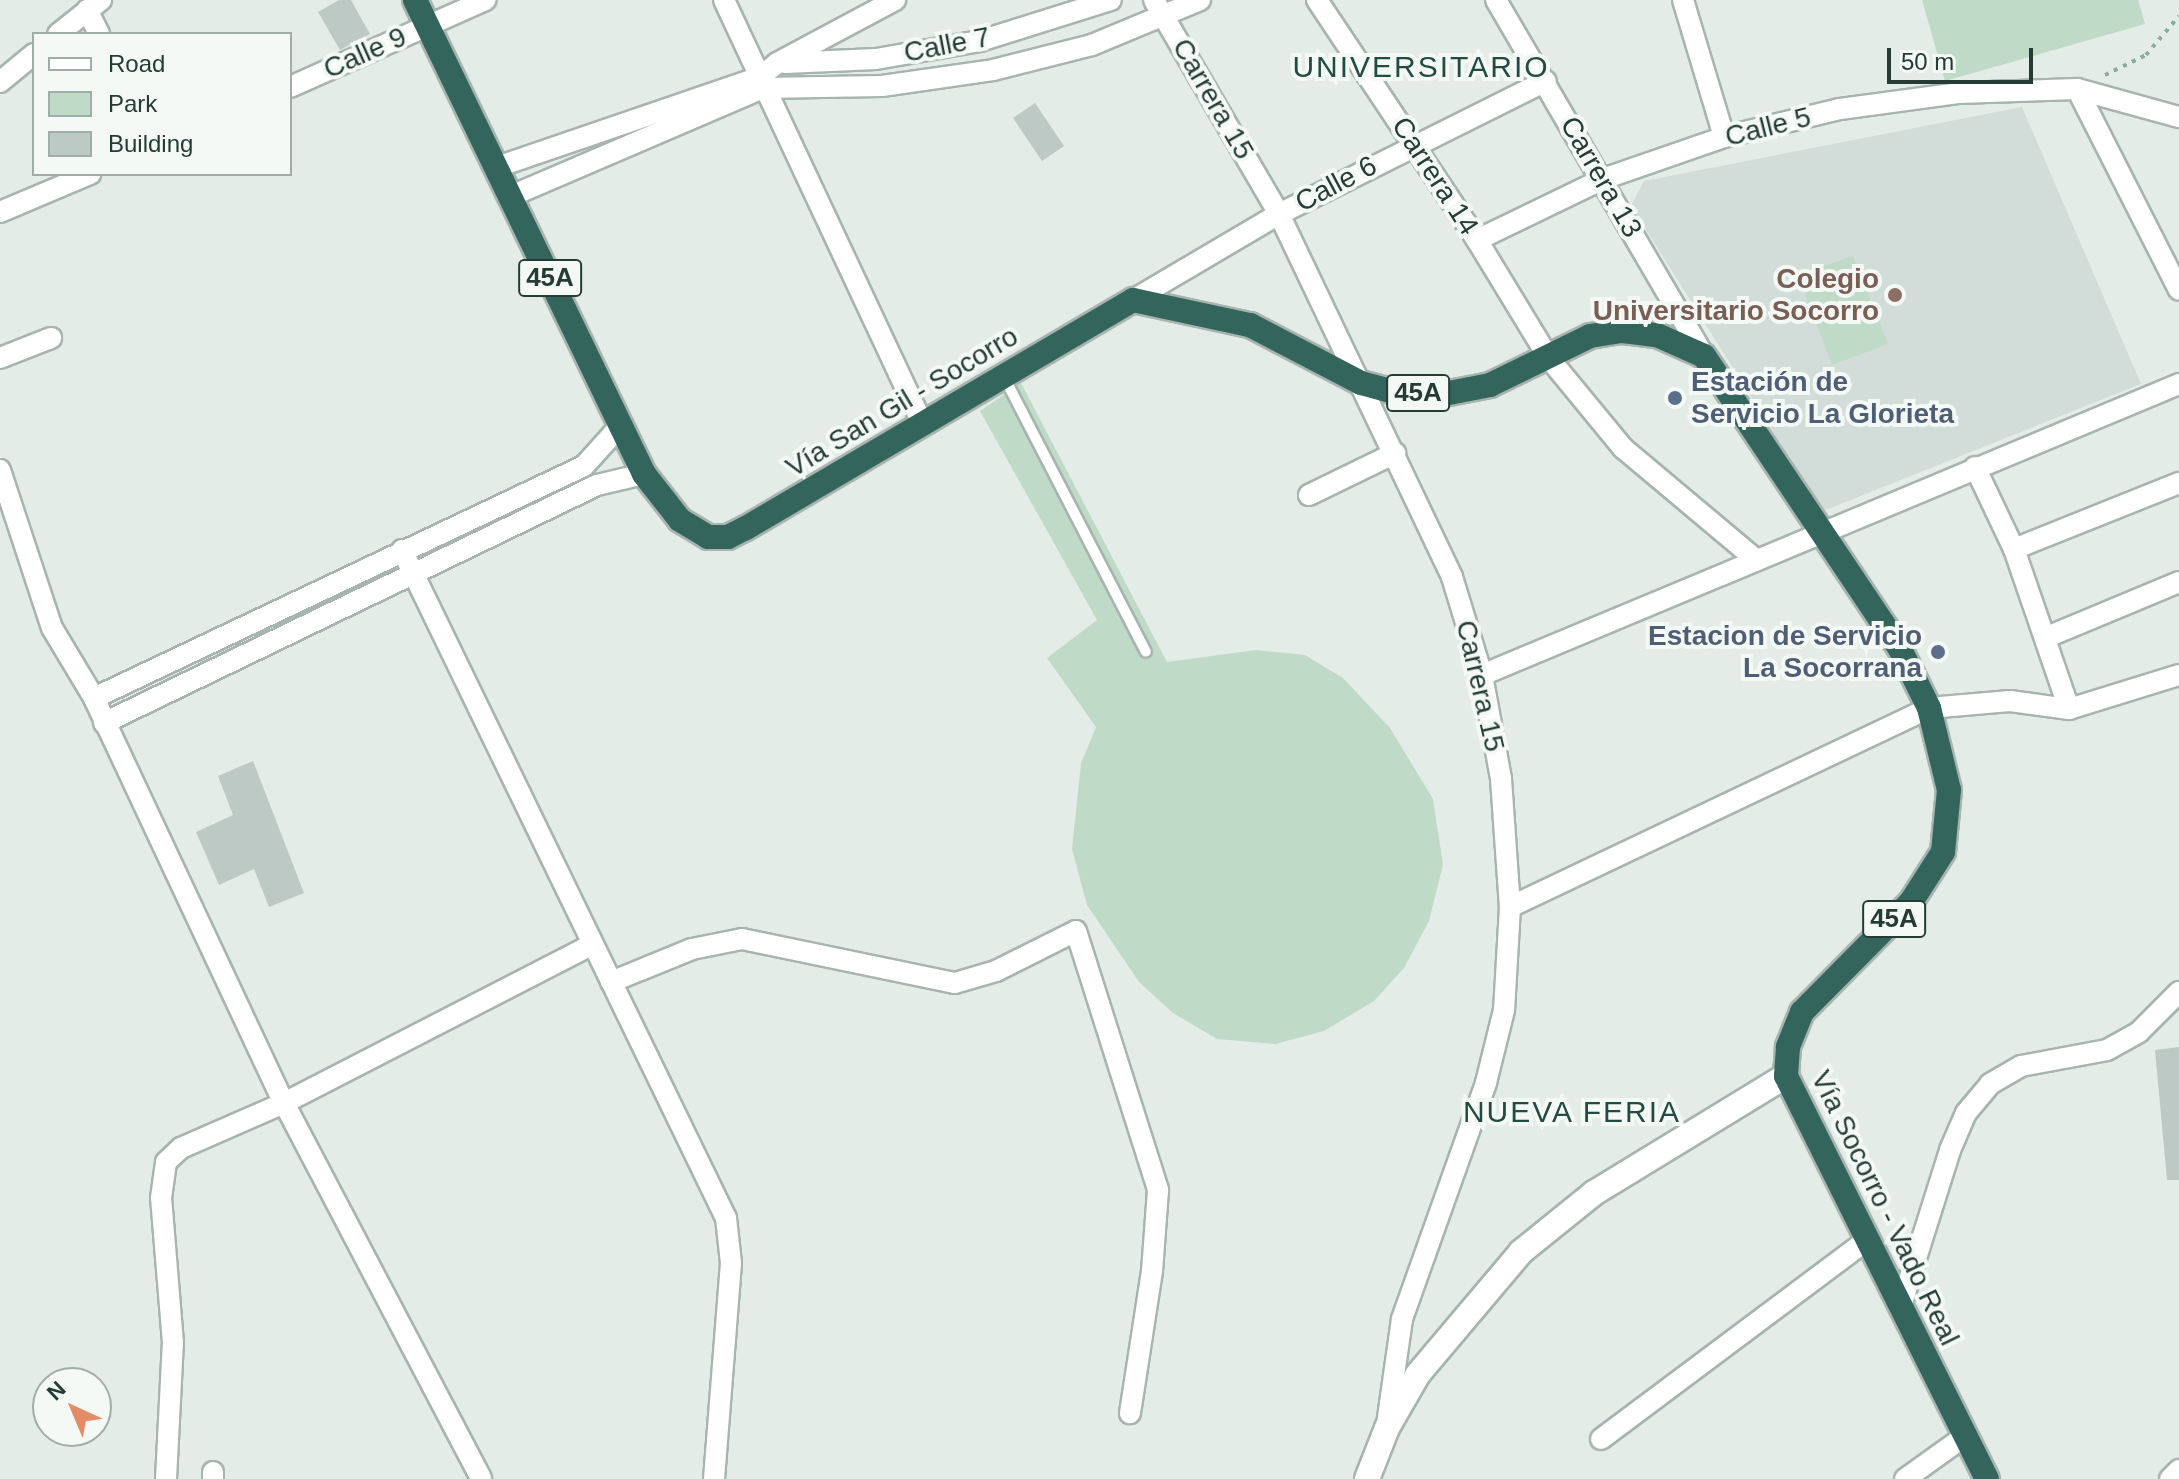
<!DOCTYPE html>
<meta charset="utf-8">
<style>
body{margin:0}
#map{position:relative;width:2179px;height:1479px;overflow:hidden;background:#e4ece8;font-family:Arial,sans-serif}
div>[style]{position:absolute}
.built>*{inset:0;background:#d2dcd8}
.green>*{inset:0;background:#bfdbc7}
.building>*{inset:0;background:#bcc9c5}
.path>*{height:4px;margin-top:-2px;transform-origin:0;background:repeating-linear-gradient(90deg,#87ada2 0 4px,transparent 0 10px)}
.roads{filter:drop-shadow(2px 0 #a7b4af) drop-shadow(-2px 0 #a7b4af) drop-shadow(0 2px #a7b4af) drop-shadow(0 -2px #a7b4af)}
.lane>*{height:10px;margin:-5px;padding:0 5px;transform-origin:5px;border-radius:5px;background:#fff}
.street>*{height:20px;margin:-10px;padding:0 10px;transform-origin:10px;border-radius:10px;background:#fff}
.secondary>*{height:24px;margin:-12px;padding:0 12px;transform-origin:12px;border-radius:12px;background:#fff}
.highway>*{height:24px;margin:-12px;padding:0 12px;transform-origin:12px;border-radius:12px;background:#33655d}
.dots>*{width:22px;height:22px;translate:-50% -50%;box-sizing:border-box;border:4px solid #f4f9f6;border-radius:50%}
span{translate:-50% -50%;white-space:nowrap;text-align:center;line-height:1.15;-webkit-text-stroke:8px #f4f9f6;paint-order:stroke}
.shield-label span{padding:2px 6px;background:#f4f9f6;border:2px solid;border-radius:6px;-webkit-text-stroke-width:0}
.shield-label{font-size:26px;color:#253c36;font-weight:700}
.street-label{font-size:28px;color:#253c36}
.education-label{font-size:28px;color:#785e54;font-weight:700}
.right{translate:-100% -50%;text-align:right}
.service-label{font-size:28px;color:#4e5e75;font-weight:700}
.left{translate:0 -50%;text-align:left}
.neighbourhood-label{font-size:30px;color:#224c43;letter-spacing:2px}
.legend{position:absolute;left:32px;top:32px;width:260px;height:144px;box-sizing:border-box;background:#f4f9f6;border:2px solid #a1ada9;margin:0;padding:10px 14px;list-style:none;font-size:24px;color:#253c36}
.legend li{display:flex;align-items:center;gap:16px;height:40px}
.legend b{width:40px;border:2px solid #a1ada9}
.north{position:absolute;left:32px;top:1367px;width:80px;height:80px;box-sizing:border-box;background:#f4f9f6;border:2px solid #a1ada9;border-radius:50%;rotate:316deg;font-size:22px;font-weight:700;line-height:32px;text-align:center;color:#253c36}
.north::after{content:'';display:block;margin:auto;width:28px;height:36px;background:#e58b68;clip-path:polygon(50% 0,100% 100%,50% 72%,0 100%)}
.scale{position:absolute;left:1887px;top:48px;width:146px;height:36px;box-sizing:border-box;border:4px solid #253c36;border-top:0;padding-left:10px;font-size:24px;line-height:28px;white-space:nowrap;color:#253c36;-webkit-text-stroke:6px #f4f9f6;paint-order:stroke}
</style>
<div id="map">
<div class="built">
<i style="clip-path:polygon(2022px 107px,2141px 384px,1823px 511px,1631px 206px,1644px 181px)"></i>
</div>
<div class="green">
<i style="clip-path:polygon(1922px 0,2138px 0,2145px 24px,1945px 81px)"></i>
<i style="clip-path:polygon(1853px 256px,1888px 344px,1832px 365px,1798px 275px)"></i>
<i style="clip-path:polygon(1021px 383px,1167px 662px,1256px 650px,1305px 655px,1343px 678px,1390px 728px,1433px 799px,1443px 865px,1429px 921px,1404px 968px,1374px 1001px,1324px 1031px,1275px 1044px,1217px 1039px,1173px 1013px,1139px 982px,1087px 905px,1072px 849px,1081px 763px,1096px 727px,1047px 658px,1097px 620px,980px 411px)"></i>
</div>
<div class="building">
<i style="clip-path:polygon(339px 0,351px 0,370px 34px,340px 50px,318px 12px)"></i>
<i style="clip-path:polygon(1035px 103px,1064px 146px,1042px 161px,1013px 118px)"></i>
<i style="clip-path:polygon(253px 761px,304px 893px,269px 907px,254px 869px,219px 885px,196px 832px,233px 815px,218px 776px)"></i>
<i style="clip-path:polygon(2179px 1047px,2179px 1180px,2167px 1180px,2155px 1050px)"></i>
</div>
<div class="path">
<i style="left:2105px;top:75px;width:46px;rotate:-26deg"></i>
<i style="left:2146px;top:55px;width:51px;rotate:-49.8deg"></i>
</div>
<div class="roads">
<div class="lane">
<i style="left:1004px;top:377px;width:309px;rotate:62.7deg"></i>
</div>
<div class="street">
<i style="left:724px;top:0;width:468px;rotate:64.9deg"></i>
<i style="left:1154px;top:0;width:248px;rotate:59.7deg"></i>
<i style="left:1279px;top:214px;width:402px;rotate:64.5deg"></i>
<i style="left:1452px;top:577px;width:102px;rotate:73deg"></i>
<i style="left:1482px;top:675px;width:106px;rotate:79.6deg"></i>
<i style="left:1501px;top:779px;width:128px;rotate:86deg"></i>
<i style="left:1510px;top:907px;width:103px;rotate:93.3deg"></i>
<i style="left:1504px;top:1010px;width:75px;rotate:103.9deg"></i>
<i style="left:1486px;top:1083px;width:251px;rotate:109.6deg"></i>
<i style="left:1402px;top:1319px;width:106px;rotate:98.1deg"></i>
<i style="left:1317px;top:0;width:288px;rotate:56.3deg"></i>
<i style="left:1477px;top:240px;width:137px;rotate:58.7deg"></i>
<i style="left:1548px;top:357px;width:118px;rotate:50.5deg"></i>
<i style="left:1623px;top:448px;width:171px;rotate:40deg"></i>
<i style="left:1496px;top:0;width:412px;rotate:59.7deg"></i>
<i style="left:1683px;top:0;width:143px;rotate:73.3deg"></i>
<i style="left:87px;top:10px;width:27px;rotate:63deg"></i>
<i style="left:58px;top:34px;width:55px;rotate:-38.3deg"></i>
<i style="left:785px;top:63px;width:91px;rotate:-2.5deg"></i>
<i style="left:876px;top:59px;width:106px;rotate:-9.8deg"></i>
<i style="left:980px;top:41px;width:137px;rotate:-17.4deg"></i>
<i style="left:0;top:82px;width:44px;rotate:-39.5deg"></i>
<i style="left:290px;top:87px;width:214px;rotate:-24deg"></i>
<i style="left:2077px;top:89px;width:225px;rotate:63.1deg"></i>
<i style="left:497px;top:167px;width:278px;rotate:-18.9deg"></i>
<i style="left:760px;top:77px;width:22px;rotate:-39deg"></i>
<i style="left:777px;top:63px;width:134px;rotate:-28.1deg"></i>
<i style="left:511px;top:196px;width:274px;rotate:-23.2deg"></i>
<i style="left:763px;top:88px;width:119px;rotate:-1deg"></i>
<i style="left:882px;top:86px;width:112px;rotate:-8.2deg"></i>
<i style="left:993px;top:70px;width:102px;rotate:-14.2deg"></i>
<i style="left:1092px;top:45px;width:117px;rotate:-22.6deg"></i>
<i style="left:0;top:212px;width:98px;rotate:-22.9deg"></i>
<i style="left:1477px;top:240px;width:140px;rotate:-25.8deg"></i>
<i style="left:1603px;top:179px;width:128px;rotate:-19.1deg"></i>
<i style="left:1724px;top:137px;width:119px;rotate:-13.6deg"></i>
<i style="left:1840px;top:109px;width:119px;rotate:-7.7deg"></i>
<i style="left:1958px;top:93px;width:119px;rotate:-1.9deg"></i>
<i style="left:2077px;top:89px;width:106px;rotate:15.4deg"></i>
<i style="left:1133px;top:300px;width:169px;rotate:-30.5deg"></i>
<i style="left:1279px;top:214px;width:298px;rotate:-26.5deg"></i>
<i style="left:0;top:358px;width:55px;rotate:-21.4deg"></i>
<i style="left:1975px;top:467px;width:91px;rotate:64.6deg"></i>
<i style="left:2014px;top:549px;width:169px;rotate:71deg"></i>
<i style="left:0;top:470px;width:166px;rotate:71.8deg"></i>
<i style="left:52px;top:628px;width:82px;rotate:59deg"></i>
<i style="left:94px;top:698px;width:447px;rotate:64.9deg"></i>
<i style="left:284px;top:1103px;width:424px;rotate:62.3deg"></i>
<i style="left:1309px;top:495px;width:96px;rotate:-26deg"></i>
<i style="left:2014px;top:549px;width:178px;rotate:-21.8deg"></i>
<i style="left:402px;top:550px;width:742px;rotate:64.13deg"></i>
<i style="left:726px;top:1218px;width:45px;rotate:83.7deg"></i>
<i style="left:731px;top:1263px;width:217px;rotate:94.5deg"></i>
<i style="left:2047px;top:637px;width:143px;rotate:-22.6deg"></i>
<i style="left:1482px;top:675px;width:755px;rotate:-22.66deg"></i>
<i style="left:94px;top:698px;width:542px;rotate:-25.34deg"></i>
<i style="left:584px;top:466px;width:55px;rotate:-47.9deg"></i>
<i style="left:104px;top:723px;width:547px;rotate:-25.77deg"></i>
<i style="left:597px;top:485px;width:48px;rotate:-13.2deg"></i>
<i style="left:1510px;top:907px;width:464px;rotate:-25.4deg"></i>
<i style="left:1929px;top:708px;width:81px;rotate:-4.9deg"></i>
<i style="left:2010px;top:701px;width:60px;rotate:7.7deg"></i>
<i style="left:2069px;top:709px;width:115px;rotate:-17.2deg"></i>
<i style="left:611px;top:982px;width:87px;rotate:-22.2deg"></i>
<i style="left:692px;top:949px;width:51px;rotate:-11.3deg"></i>
<i style="left:742px;top:939px;width:217px;rotate:11.7deg"></i>
<i style="left:955px;top:983px;width:43px;rotate:-16.3deg"></i>
<i style="left:996px;top:971px;width:89px;rotate:-26.6deg"></i>
<i style="left:1076px;top:931px;width:272px;rotate:72.4deg"></i>
<i style="left:1158px;top:1190px;width:81px;rotate:94.2deg"></i>
<i style="left:1152px;top:1271px;width:144px;rotate:98.8deg"></i>
<i style="left:1900px;top:1309px;width:167px;rotate:-72.5deg"></i>
<i style="left:1950px;top:1150px;width:40px;rotate:-66.6deg"></i>
<i style="left:1966px;top:1113px;width:38px;rotate:-50deg"></i>
<i style="left:1990px;top:1084px;width:36px;rotate:-30deg"></i>
<i style="left:2021px;top:1066px;width:87px;rotate:-10.5deg"></i>
<i style="left:2107px;top:1050px;width:37px;rotate:-29deg"></i>
<i style="left:2139px;top:1032px;width:57px;rotate:-45deg"></i>
<i style="left:1601px;top:1439px;width:331px;rotate:-36.8deg"></i>
<i style="left:166px;top:1479px;width:136px;rotate:-87.1deg"></i>
<i style="left:173px;top:1343px;width:145px;rotate:-94.7deg"></i>
<i style="left:161px;top:1198px;width:36px;rotate:-82deg"></i>
<i style="left:166px;top:1162px;width:21px;rotate:-43deg"></i>
<i style="left:181px;top:1148px;width:112px;rotate:-23.6deg"></i>
<i style="left:284px;top:1103px;width:345px;rotate:-27.2deg"></i>
<i style="left:213px;top:1479px;width:7px;rotate:-90deg"></i>
<i style="left:1905px;top:1479px;width:74px;rotate:-35.6deg"></i>
<i style="left:2170px;top:1479px;width:13px;rotate:-45deg"></i>
</div>
<div class="secondary">
<i style="left:1367px;top:1479px;width:55px;rotate:-68.6deg"></i>
<i style="left:1387px;top:1428px;width:62px;rotate:-60.1deg"></i>
<i style="left:1418px;top:1374px;width:160px;rotate:-49.8deg"></i>
<i style="left:1521px;top:1252px;width:94px;rotate:-38.9deg"></i>
<i style="left:1594px;top:1193px;width:225px;rotate:-31.4deg"></i>
</div>
<div class="highway">
<i style="left:415px;top:0;width:526px;rotate:64.21deg"></i>
<i style="left:644px;top:474px;width:58px;rotate:52deg"></i>
<i style="left:680px;top:520px;width:33px;rotate:31deg"></i>
<i style="left:708px;top:537px;width:20px"></i>
<i style="left:728px;top:537px;width:20px;rotate:-27deg"></i>
<i style="left:746px;top:528px;width:449px;rotate:-30.5deg"></i>
<i style="left:1133px;top:300px;width:120px;rotate:12.1deg"></i>
<i style="left:1250px;top:325px;width:125px;rotate:27.6deg"></i>
<i style="left:1361px;top:383px;width:34px;rotate:15deg"></i>
<i style="left:1394px;top:392px;width:50px;rotate:2.3deg"></i>
<i style="left:1444px;top:394px;width:47px;rotate:-11.1deg"></i>
<i style="left:1490px;top:385px;width:111px;rotate:-26.1deg"></i>
<i style="left:1590px;top:336px;width:32px;rotate:-9deg"></i>
<i style="left:1622px;top:331px;width:35px;rotate:7deg"></i>
<i style="left:1657px;top:335px;width:51px;rotate:24.1deg"></i>
<i style="left:1704px;top:356px;width:353px;rotate:56.2deg"></i>
<i style="left:1900px;top:649px;width:66px;rotate:63.8deg"></i>
<i style="left:1929px;top:708px;width:84px;rotate:76.3deg"></i>
<i style="left:1949px;top:790px;width:62px;rotate:95.5deg"></i>
<i style="left:1943px;top:852px;width:59px;rotate:122.6deg"></i>
<i style="left:1911px;top:902px;width:155px;rotate:134.7deg"></i>
<i style="left:1802px;top:1012px;width:38px;rotate:112deg"></i>
<i style="left:1788px;top:1047px;width:29px;rotate:94deg"></i>
<i style="left:1786px;top:1076px;width:450px;rotate:63.5deg"></i>
</div>
</div>
<div class="dots">
<i style="left:1895px;top:295px;background:#8d6e63"></i>
<i style="left:1675px;top:398px;background:#5c6f8a"></i>
<i style="left:1938px;top:652px;background:#5c6f8a"></i>
</div>
<div class="shield-label">
<span style="left:550px;top:278px">45A</span>
<span style="left:1418px;top:393px">45A</span>
<span style="left:1894px;top:919px">45A</span>
</div>
<div class="street-label">
<span style="left:947px;top:45px;rotate:-11deg">Calle 7</span>
<span style="left:365px;top:53px;rotate:-24deg">Calle 9</span>
<span style="left:1213px;top:99px;rotate:60deg">Carrera 15</span>
<span style="left:1768px;top:127px;rotate:-14deg">Calle 5</span>
<span style="left:1435px;top:176px;rotate:57deg">Carrera 14</span>
<span style="left:1601px;top:177px;rotate:60deg">Carrera 13</span>
<span style="left:1336px;top:184px;rotate:-28deg">Calle 6</span>
<span style="left:902px;top:402px;rotate:-31deg">Vía San Gil - Socorro</span>
<span style="left:1480px;top:686px;rotate:77deg">Carrera 15</span>
<span style="left:1885px;top:1208px;rotate:64deg">Vía Socorro - Vado Real</span>
</div>
<div class="education-label">
<span class="right" style="left:1879px;top:295px">Colegio<br>Universitario Socorro</span>
</div>
<div class="service-label">
<span class="left" style="left:1691px;top:398px">Estación de<br>Servicio La Glorieta</span>
<span class="right" style="left:1922px;top:652px">Estacion de Servicio<br>La Socorrana</span>
</div>
<div class="neighbourhood-label">
<span style="left:1421px;top:67px">UNIVERSITARIO</span>
<span style="left:1572px;top:1112px">NUEVA FERIA</span>
</div>
<ul class="legend">
<li><b style="height:10px;background:#fff"></b>Road</li>
<li><b style="height:22px;background:#bfdbc7"></b>Park</li>
<li><b style="height:22px;background:#bcc9c5"></b>Building</li>
</ul>
<div class="north">N</div>
<div class="scale">50 m</div>
</div>
